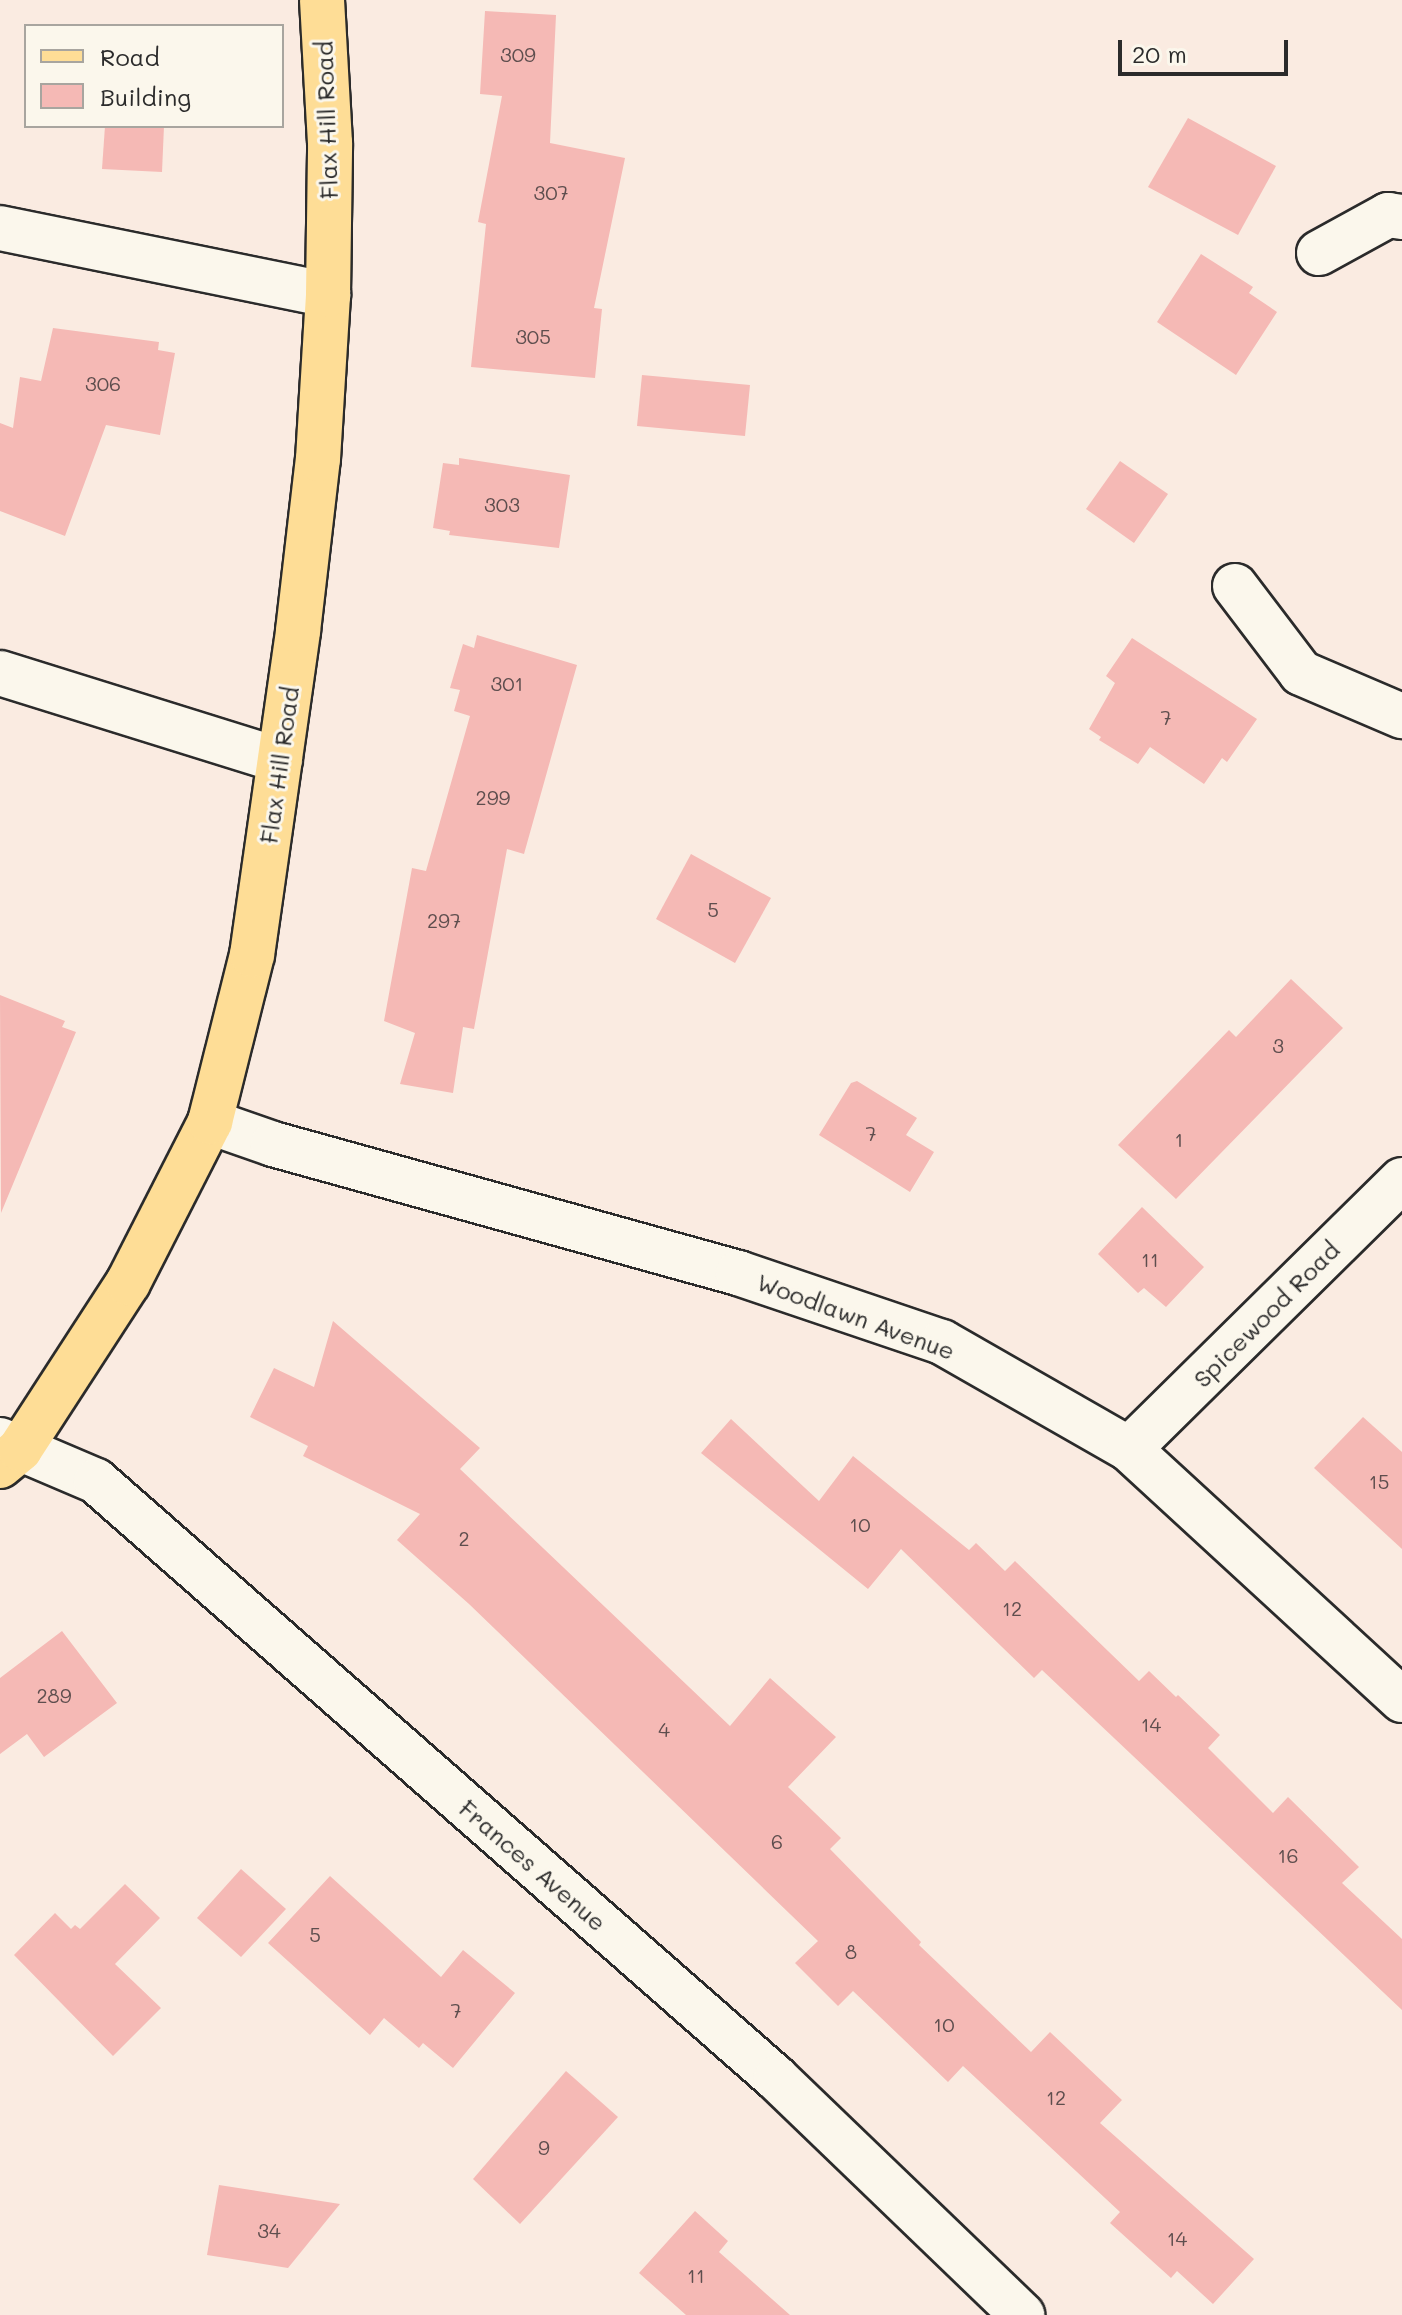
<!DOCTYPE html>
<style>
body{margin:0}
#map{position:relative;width:1402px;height:2315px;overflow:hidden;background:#faebe1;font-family:Mali,sans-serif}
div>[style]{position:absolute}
.building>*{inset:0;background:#f5b9b5}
.roads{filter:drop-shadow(2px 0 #2b2b2b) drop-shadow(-2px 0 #2b2b2b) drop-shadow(0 2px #2b2b2b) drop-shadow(0 -2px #2b2b2b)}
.minor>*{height:44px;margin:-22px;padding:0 22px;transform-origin:22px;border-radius:22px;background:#fbf7ec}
.major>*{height:44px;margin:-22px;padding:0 22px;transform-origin:22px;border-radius:22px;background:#fedd96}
span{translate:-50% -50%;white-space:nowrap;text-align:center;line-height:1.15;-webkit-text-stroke:6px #fbf7ec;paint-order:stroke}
.number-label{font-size:20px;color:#5e4e4e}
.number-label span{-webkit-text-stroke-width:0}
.street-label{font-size:24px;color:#2b2b2b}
.legend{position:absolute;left:24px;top:24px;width:260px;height:104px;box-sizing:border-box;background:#fbf7ec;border:2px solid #a8a59f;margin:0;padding:10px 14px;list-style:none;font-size:24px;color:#2b2b2b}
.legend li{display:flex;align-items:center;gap:16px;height:40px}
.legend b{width:40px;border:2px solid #a8a59f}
.scale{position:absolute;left:1118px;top:40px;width:170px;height:36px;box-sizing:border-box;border:4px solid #2b2b2b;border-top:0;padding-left:10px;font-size:24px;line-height:28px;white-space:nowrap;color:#2b2b2b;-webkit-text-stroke:6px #fbf7ec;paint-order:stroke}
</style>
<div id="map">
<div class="building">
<i style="clip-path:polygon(485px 11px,556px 15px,550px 143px,625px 158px,594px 308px,602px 309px,595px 378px,471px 367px,486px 224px,478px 222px,502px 96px,480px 94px)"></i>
<i style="clip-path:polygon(1188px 118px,1276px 166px,1238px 235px,1148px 187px)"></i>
<i style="clip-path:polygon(105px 126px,164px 126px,162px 172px,102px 169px)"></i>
<i style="clip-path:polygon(1201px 254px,1253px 287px,1249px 293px,1277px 312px,1236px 375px,1157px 322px)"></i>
<i style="clip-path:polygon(53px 328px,159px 342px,158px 350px,175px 353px,160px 435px,106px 425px,65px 536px,0 511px,0 423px,13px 428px,20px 377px,41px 381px)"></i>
<i style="clip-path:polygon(642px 375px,750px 385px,745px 436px,637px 426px)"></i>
<i style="clip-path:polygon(459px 458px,570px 475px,559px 548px,449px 535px,450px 531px,433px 528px,443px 463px,459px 465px)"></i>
<i style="clip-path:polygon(1120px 461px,1168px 494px,1134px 543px,1086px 509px)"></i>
<i style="clip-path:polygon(477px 635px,577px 665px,524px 854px,507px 849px,474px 1029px,463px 1027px,453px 1093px,400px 1084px,415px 1033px,384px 1021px,412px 868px,426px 871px,470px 716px,454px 711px,460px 690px,450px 688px,463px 644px,474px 648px)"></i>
<i style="clip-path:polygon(1132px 638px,1257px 719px,1227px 762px,1222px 758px,1204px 784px,1150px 747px,1138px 764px,1099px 740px,1101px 737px,1089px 729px,1115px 683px,1106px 676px)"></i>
<i style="clip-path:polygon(691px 854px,771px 898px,735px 963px,656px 919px)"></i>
<i style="clip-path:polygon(1291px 979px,1343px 1028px,1176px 1199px,1118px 1145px,1229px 1030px,1236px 1037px)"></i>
<i style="clip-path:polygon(0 995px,65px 1021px,62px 1027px,76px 1032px,1px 1213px)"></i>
<i style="clip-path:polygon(857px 1081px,917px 1118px,906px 1135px,934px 1152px,910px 1192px,819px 1135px,851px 1083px)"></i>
<i style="clip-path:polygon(1142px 1207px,1204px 1267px,1166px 1307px,1144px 1288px,1138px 1293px,1098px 1254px)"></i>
<i style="clip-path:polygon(333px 1321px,480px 1448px,460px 1469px,730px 1726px,770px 1678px,836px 1737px,788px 1787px,841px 1838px,830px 1849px,921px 1942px,919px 1945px,1031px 2052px,1050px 2032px,1122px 2100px,1100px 2123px,1254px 2259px,1213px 2304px,1177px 2271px,1171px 2278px,1110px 2223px,1120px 2212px,963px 2066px,948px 2082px,853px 1991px,838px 2006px,795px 1963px,818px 1941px,469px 1604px,397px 1540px,420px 1514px,303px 1456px,308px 1446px,250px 1417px,274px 1368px,314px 1387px)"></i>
<i style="clip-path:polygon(1363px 1417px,1402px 1452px,1402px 1549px,1314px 1468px)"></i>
<i style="clip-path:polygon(731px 1419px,819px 1501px,853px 1456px,969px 1550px,976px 1543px,1005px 1571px,1015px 1561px,1139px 1681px,1149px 1671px,1176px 1697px,1178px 1695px,1220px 1735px,1208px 1748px,1273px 1813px,1288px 1797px,1359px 1867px,1342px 1883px,1402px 1939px,1402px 2010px,1042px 1670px,1034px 1678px,901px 1549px,868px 1589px,701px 1453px)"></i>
<i style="clip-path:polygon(62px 1631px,117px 1703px,44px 1757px,27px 1734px,0 1754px,0 1678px)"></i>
<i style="clip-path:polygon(241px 1869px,286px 1909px,241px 1957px,197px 1918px)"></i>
<i style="clip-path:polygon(330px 1876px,441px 1977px,463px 1950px,515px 1993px,453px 2068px,423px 2043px,419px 2048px,384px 2018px,370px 2035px,268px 1943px)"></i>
<i style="clip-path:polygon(125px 1884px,160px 1918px,115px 1964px,161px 2008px,113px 2056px,14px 1955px,55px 1913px,71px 1929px,75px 1925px,80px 1929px)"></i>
<i style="clip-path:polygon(566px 2071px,618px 2117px,520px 2224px,473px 2179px)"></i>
<i style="clip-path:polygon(219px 2185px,340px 2204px,288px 2268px,207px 2255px)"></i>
<i style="clip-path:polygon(695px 2211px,728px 2241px,719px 2252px,790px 2315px,686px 2315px,639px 2273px)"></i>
</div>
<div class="roads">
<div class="minor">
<i style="left:0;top:228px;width:335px;rotate:11.5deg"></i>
<i style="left:1319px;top:253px;width:79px;rotate:-28.8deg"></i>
<i style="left:1388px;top:215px;width:14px;rotate:8deg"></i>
<i style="left:1235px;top:586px;width:109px;rotate:52.8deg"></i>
<i style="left:1301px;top:673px;width:110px;rotate:23.1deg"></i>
<i style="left:0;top:673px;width:293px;rotate:17.3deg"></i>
<i style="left:210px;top:1122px;width:67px;rotate:19.2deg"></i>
<i style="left:273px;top:1144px;width:483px;rotate:15.5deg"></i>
<i style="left:738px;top:1273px;width:215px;rotate:18.7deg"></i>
<i style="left:942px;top:1342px;width:215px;rotate:29.8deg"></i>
<i style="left:1129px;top:1449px;width:371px;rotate:42.6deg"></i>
<i style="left:0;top:1440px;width:104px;rotate:23.1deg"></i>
<i style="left:96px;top:1481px;width:905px;rotate:41.28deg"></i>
<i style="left:776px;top:2078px;width:342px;rotate:43.9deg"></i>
<i style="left:1129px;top:1449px;width:383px;rotate:-44.6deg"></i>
</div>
<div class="major">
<i style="left:0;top:1466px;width:26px;rotate:-40deg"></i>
<i style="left:20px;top:1449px;width:198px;rotate:-57deg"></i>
<i style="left:128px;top:1283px;width:181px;rotate:-63deg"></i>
<i style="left:210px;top:1122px;width:172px;rotate:-75.9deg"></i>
<i style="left:252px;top:955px;width:327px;rotate:-81.9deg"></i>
<i style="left:298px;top:631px;width:173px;rotate:-83.4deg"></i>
<i style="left:318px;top:459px;width:164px;rotate:-86.5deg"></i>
<i style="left:328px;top:295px;width:152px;rotate:-89.2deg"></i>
<i style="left:330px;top:143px;width:143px;rotate:-93.2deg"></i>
</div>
</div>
<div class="number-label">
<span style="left:518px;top:54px">309</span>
<span style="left:551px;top:192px">307</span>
<span style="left:533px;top:336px">305</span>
<span style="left:103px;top:383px">306</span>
<span style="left:502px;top:504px">303</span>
<span style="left:507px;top:683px">301</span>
<span style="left:1166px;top:717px">7</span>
<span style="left:493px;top:797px">299</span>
<span style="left:713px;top:909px">5</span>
<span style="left:444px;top:920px">297</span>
<span style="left:1278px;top:1045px">3</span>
<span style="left:871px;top:1133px">7</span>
<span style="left:1179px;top:1139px">1</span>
<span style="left:1150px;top:1259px">11</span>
<span style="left:1379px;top:1481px">15</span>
<span style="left:860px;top:1524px">10</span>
<span style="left:464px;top:1538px">2</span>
<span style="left:1012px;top:1608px">12</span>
<span style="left:54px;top:1695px">289</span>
<span style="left:1151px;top:1724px">14</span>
<span style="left:664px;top:1729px">4</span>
<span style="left:777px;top:1841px">6</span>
<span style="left:1288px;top:1855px">16</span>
<span style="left:315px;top:1934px">5</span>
<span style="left:851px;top:1951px">8</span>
<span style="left:456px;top:2010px">7</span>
<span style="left:944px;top:2024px">10</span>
<span style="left:1056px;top:2097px">12</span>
<span style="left:544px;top:2147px">9</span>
<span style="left:269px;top:2230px">34</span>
<span style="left:1177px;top:2238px">14</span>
<span style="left:696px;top:2275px">11</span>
</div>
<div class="street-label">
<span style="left:326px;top:120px;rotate:-92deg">Flax Hill Road</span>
<span style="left:279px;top:765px;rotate:-82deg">Flax Hill Road</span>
<span style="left:1266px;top:1314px;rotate:-45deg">Spicewood Road</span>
<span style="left:856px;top:1316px;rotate:20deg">Woodlawn Avenue</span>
<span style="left:533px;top:1865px;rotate:41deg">Frances Avenue</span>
</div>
<ul class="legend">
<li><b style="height:10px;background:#fedd96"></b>Road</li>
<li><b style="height:22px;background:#f5b9b5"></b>Building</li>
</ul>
<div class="scale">20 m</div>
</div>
